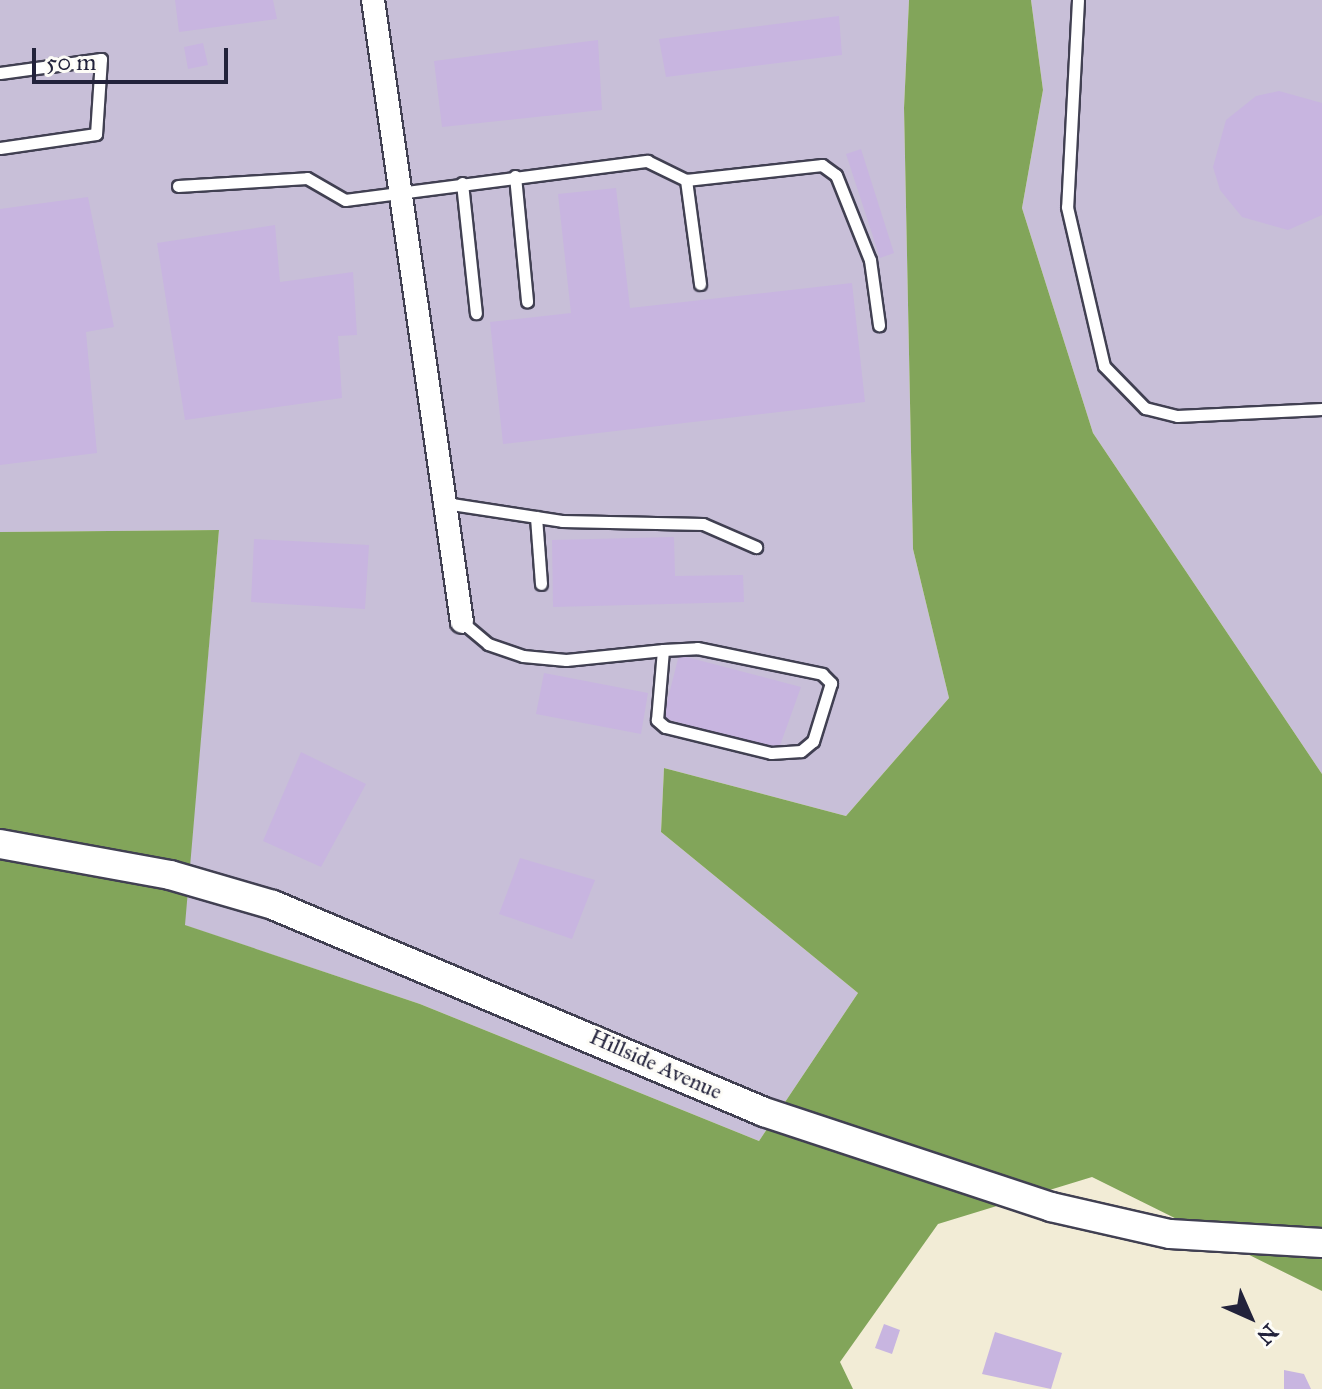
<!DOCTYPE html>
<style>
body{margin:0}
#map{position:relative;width:1322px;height:1389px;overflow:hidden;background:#f2ecd6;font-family:"IM FELL Great Primer",serif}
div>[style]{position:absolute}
.industrial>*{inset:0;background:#c8bfd8}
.forest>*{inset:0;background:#82a55a}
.building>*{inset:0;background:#c8b5e0}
.roads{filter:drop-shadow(2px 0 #414052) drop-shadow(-2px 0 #414052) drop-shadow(0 2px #414052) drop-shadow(0 -2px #414052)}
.service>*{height:11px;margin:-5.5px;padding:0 5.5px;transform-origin:5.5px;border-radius:5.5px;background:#fff}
.minor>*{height:22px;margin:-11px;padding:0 11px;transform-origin:11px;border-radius:11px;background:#fff}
.tertiary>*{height:28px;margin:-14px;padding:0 14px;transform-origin:14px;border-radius:14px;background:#fff}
span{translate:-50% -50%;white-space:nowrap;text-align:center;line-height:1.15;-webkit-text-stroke:6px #fdfcf7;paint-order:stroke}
.street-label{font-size:22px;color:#22223b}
.north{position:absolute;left:1210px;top:1277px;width:80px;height:80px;-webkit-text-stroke:6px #fdfcf7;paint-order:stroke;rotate:135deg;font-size:22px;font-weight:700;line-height:32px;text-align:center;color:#22223b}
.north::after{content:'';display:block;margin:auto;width:28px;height:36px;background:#22223b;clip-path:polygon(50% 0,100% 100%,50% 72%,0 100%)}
.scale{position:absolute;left:32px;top:48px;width:196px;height:36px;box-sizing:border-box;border:4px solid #22223b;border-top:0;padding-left:10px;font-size:24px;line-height:28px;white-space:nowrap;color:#22223b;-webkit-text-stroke:6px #fdfcf7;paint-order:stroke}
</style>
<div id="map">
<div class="industrial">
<i style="clip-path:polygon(0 0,909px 0,904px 108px,913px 549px,949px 698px,846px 816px,664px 768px,661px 832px,858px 993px,759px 1141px,420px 1004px,184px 925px,219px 530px,0 532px)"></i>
<i style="clip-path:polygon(1031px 0,1322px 0,1322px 774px,1093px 433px,1022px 208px,1043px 90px)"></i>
</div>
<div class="forest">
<i style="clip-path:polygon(909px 0,1031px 0,1043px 90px,1022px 208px,1093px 433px,1322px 774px,1322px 1291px,1092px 1177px,938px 1224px,840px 1362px,853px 1389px,0 1389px,0 532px,219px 530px,185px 925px,420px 1004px,759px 1141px,858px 993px,661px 832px,664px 768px,846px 816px,949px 698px,913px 549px,904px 108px)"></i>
</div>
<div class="building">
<i style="clip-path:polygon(175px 0,273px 0,277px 19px,179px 32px)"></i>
<i style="clip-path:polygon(839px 16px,842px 55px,666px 77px,659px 39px)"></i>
<i style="clip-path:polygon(598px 40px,602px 110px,442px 127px,434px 61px)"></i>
<i style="clip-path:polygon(203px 43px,208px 65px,188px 69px,184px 47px)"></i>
<i style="clip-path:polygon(1279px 91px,1322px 103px,1322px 215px,1288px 230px,1242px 217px,1220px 190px,1213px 167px,1226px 120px,1256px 96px)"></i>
<i style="clip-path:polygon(861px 149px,894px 253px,880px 258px,846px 154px)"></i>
<i style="clip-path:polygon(616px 188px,630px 308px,852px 283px,865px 402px,503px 444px,490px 322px,571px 313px,558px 194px)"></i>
<i style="clip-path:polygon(88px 197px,114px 327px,86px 332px,97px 453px,0 465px,0 209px)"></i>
<i style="clip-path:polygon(275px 225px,280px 282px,353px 272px,357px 335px,338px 336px,342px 398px,185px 420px,157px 243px)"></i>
<i style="clip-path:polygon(674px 537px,675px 576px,743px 575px,744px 602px,553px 607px,552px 540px)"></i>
<i style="clip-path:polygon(254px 539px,369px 545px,365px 609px,251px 602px)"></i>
<i style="clip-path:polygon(679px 655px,801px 687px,778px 751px,663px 718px)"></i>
<i style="clip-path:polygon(544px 673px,648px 693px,641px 734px,536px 714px)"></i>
<i style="clip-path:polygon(301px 752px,366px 784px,321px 867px,263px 841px)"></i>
<i style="clip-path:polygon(520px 858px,595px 880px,572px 939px,499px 914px)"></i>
<i style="clip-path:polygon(884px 1324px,900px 1330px,892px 1354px,875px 1348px)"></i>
<i style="clip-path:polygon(995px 1332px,1062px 1353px,1051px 1389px,982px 1374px)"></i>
<i style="clip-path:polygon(1284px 1370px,1304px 1374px,1311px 1389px,1284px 1389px)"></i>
</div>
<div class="roads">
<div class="service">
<i style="left:1078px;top:0;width:207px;rotate:93deg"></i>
<i style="left:1067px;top:207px;width:163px;rotate:76.9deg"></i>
<i style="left:1104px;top:366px;width:59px;rotate:45.7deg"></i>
<i style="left:1145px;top:408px;width:33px;rotate:14deg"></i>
<i style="left:1177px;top:416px;width:145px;rotate:-2.8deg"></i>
<i style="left:0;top:73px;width:102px;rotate:-7.9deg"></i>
<i style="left:101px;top:59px;width:75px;rotate:93.8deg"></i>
<i style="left:96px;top:134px;width:97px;rotate:171.7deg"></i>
<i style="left:515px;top:176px;width:126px;rotate:84.5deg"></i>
<i style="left:686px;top:180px;width:137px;rotate:-6.3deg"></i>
<i style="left:822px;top:165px;width:17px;rotate:36deg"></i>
<i style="left:836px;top:175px;width:92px;rotate:68.2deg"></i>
<i style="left:870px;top:260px;width:66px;rotate:82.1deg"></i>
<i style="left:462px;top:183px;width:131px;rotate:83.9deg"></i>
<i style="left:178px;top:186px;width:129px;rotate:-3.5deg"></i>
<i style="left:307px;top:178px;width:44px;rotate:30.1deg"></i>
<i style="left:345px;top:200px;width:305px;rotate:-7.4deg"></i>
<i style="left:647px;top:161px;width:43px;rotate:26deg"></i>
<i style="left:686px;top:180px;width:105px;rotate:82.3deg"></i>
<i style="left:445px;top:503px;width:118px;rotate:8.7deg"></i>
<i style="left:562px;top:521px;width:141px;rotate:1.2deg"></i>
<i style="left:703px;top:524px;width:58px;rotate:23.5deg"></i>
<i style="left:536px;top:517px;width:67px;rotate:85.7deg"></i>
<i style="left:462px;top:622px;width:34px;rotate:40deg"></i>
<i style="left:488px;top:644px;width:37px;rotate:19deg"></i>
<i style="left:523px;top:656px;width:43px;rotate:5.3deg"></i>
<i style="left:566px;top:660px;width:98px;rotate:-5.9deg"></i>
<i style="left:663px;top:650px;width:34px;rotate:-3deg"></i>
<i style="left:697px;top:648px;width:128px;rotate:11.7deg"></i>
<i style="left:822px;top:674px;width:13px;rotate:45deg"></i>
<i style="left:831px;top:683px;width:61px;rotate:107.2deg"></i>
<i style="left:813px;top:741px;width:16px;rotate:140deg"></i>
<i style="left:801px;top:751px;width:30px;rotate:176deg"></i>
<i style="left:771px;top:753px;width:109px;rotate:-166.2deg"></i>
<i style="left:665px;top:727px;width:11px;rotate:-139deg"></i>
<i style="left:657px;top:720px;width:70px;rotate:-85.1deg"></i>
</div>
<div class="minor">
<i style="left:373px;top:0;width:628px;rotate:81.86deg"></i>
</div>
<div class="tertiary">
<i style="left:0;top:844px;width:173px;rotate:10.3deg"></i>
<i style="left:170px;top:875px;width:107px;rotate:16.2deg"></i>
<i style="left:273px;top:905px;width:533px;rotate:22.86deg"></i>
<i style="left:764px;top:1112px;width:302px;rotate:18.3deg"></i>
<i style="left:1051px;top:1207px;width:122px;rotate:12.8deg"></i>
<i style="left:1170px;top:1234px;width:152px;rotate:3.4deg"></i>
</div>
</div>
<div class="street-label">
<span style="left:656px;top:1064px;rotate:24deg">Hillside Avenue</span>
</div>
<div class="north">N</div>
<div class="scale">50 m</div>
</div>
